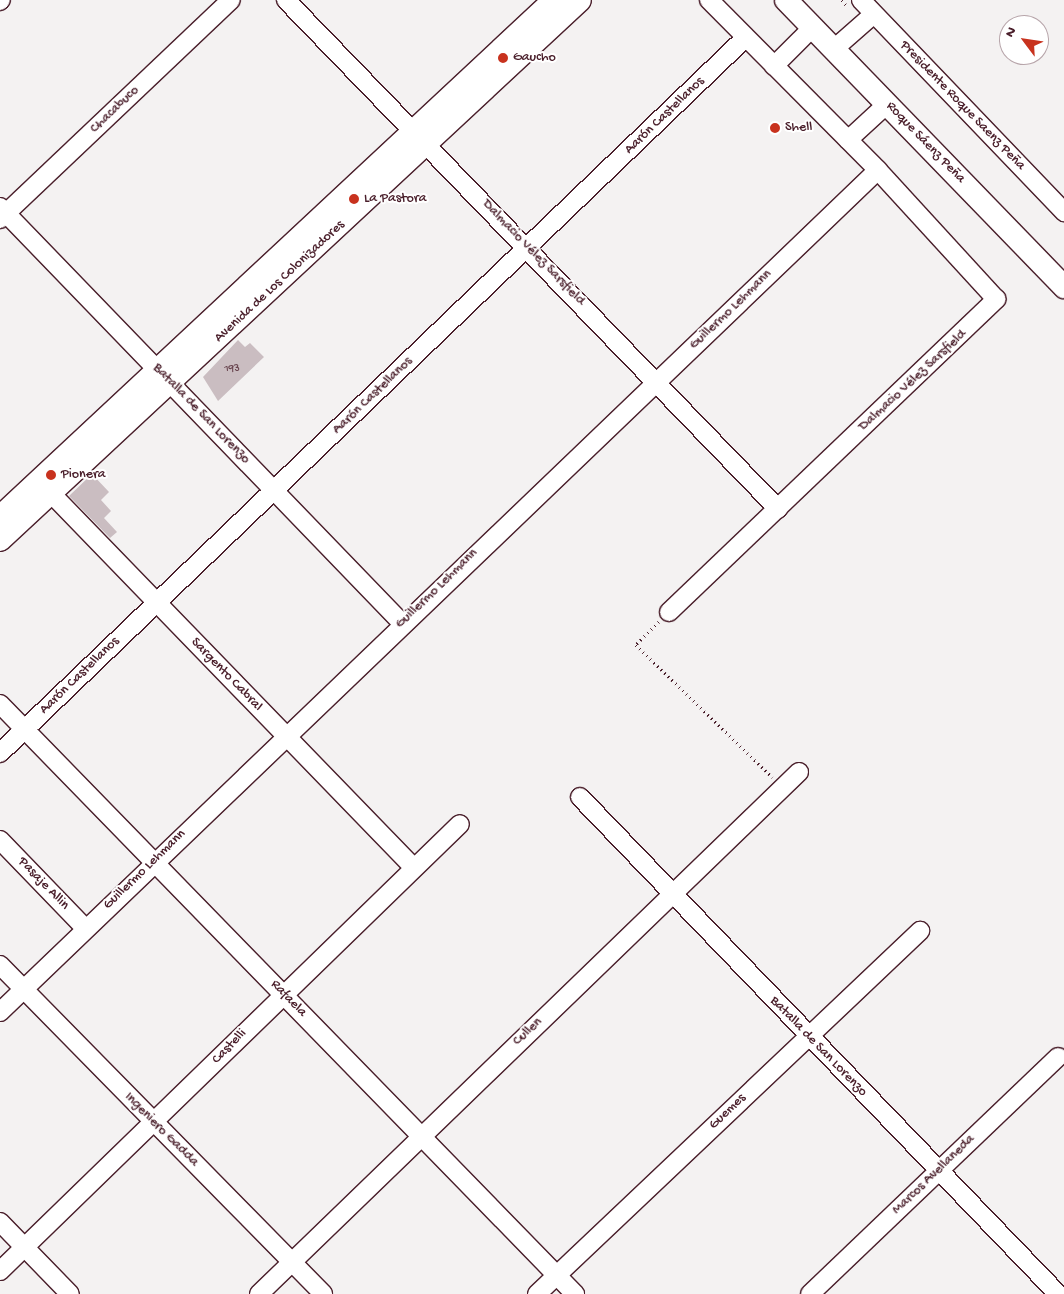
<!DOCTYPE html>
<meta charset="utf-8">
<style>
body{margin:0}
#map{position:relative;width:1064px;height:1294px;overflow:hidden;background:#f4f2f2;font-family:"Gochi Hand",sans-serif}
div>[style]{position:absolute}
.building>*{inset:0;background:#cabdc1}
.path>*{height:2.5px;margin-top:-1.25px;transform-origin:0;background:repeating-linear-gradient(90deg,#4a1f2b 0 1px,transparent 0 5px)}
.roads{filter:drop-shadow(1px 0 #4a1f2b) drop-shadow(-1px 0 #4a1f2b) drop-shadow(0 1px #4a1f2b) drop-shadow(0 -1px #4a1f2b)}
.minor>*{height:18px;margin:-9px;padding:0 9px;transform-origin:9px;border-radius:9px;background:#fff}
.major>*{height:22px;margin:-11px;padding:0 11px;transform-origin:11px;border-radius:11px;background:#fff}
.dots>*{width:14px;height:14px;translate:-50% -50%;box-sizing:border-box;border:2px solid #fff;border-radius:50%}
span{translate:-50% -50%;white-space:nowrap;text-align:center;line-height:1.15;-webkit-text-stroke:4px #fff;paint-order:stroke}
.number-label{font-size:11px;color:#6a4650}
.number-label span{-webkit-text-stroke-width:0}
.poi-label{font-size:14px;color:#4a1f2b}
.left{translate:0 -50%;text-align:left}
.street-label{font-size:14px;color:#4a1f2b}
.north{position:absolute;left:999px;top:15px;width:50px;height:50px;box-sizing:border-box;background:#fff;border:1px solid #b7a5aa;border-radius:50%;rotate:301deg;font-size:14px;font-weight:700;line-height:20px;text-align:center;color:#4a1f2b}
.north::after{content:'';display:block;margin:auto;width:18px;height:22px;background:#c8321e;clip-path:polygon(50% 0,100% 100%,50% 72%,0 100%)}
</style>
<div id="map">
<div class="building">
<i style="clip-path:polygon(238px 340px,245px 347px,250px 343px,264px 357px,218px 401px,203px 377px)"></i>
<i style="clip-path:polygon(92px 474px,109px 492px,101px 500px,111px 511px,104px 518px,117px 532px,110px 538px,69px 496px)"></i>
</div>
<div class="path">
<i style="left:842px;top:0;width:8px;rotate:50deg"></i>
<i style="left:659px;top:622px;width:33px;rotate:135deg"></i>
<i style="left:636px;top:645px;width:190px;rotate:44.1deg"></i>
</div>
<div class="roads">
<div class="minor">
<i style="left:286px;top:0;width:708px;rotate:45.97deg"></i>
<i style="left:861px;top:0;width:294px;rotate:46.2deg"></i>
<i style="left:0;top:1px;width:1px;rotate:-45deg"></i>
<i style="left:834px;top:49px;width:53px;rotate:-41.2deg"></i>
<i style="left:774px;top:66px;width:55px;rotate:-45deg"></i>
<i style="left:848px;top:140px;width:53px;rotate:-42.7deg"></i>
<i style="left:0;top:207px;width:578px;rotate:45.98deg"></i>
<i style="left:0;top:219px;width:318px;rotate:-43.5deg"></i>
<i style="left:43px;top:485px;width:532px;rotate:45.91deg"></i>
<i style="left:669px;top:612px;width:453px;rotate:-43.7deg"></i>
<i style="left:996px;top:299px;width:175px;rotate:-132.5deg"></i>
<i style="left:878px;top:170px;width:240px;rotate:-134.8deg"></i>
<i style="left:0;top:704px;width:824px;rotate:45.74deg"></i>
<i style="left:0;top:753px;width:1033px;rotate:-43.82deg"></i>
<i style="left:580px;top:797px;width:690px;rotate:46.12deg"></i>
<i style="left:0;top:840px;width:122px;rotate:46deg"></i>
<i style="left:0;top:965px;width:461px;rotate:45.5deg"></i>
<i style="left:0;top:1012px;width:1216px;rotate:-43.8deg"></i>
<i style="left:0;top:1222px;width:100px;rotate:45.8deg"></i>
<i style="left:0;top:1271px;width:641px;rotate:-44.18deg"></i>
<i style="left:259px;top:1294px;width:751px;rotate:-44.03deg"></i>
<i style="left:537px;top:1294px;width:528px;rotate:-43.46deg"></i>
<i style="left:810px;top:1294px;width:343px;rotate:-43.7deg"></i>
</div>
<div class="major">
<i style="left:786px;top:0;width:400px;rotate:45.9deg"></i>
<i style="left:0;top:517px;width:758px;rotate:-43.02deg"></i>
<i style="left:0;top:540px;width:792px;rotate:-42.95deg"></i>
</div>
</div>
<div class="dots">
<i style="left:503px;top:58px;background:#c8321e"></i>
<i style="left:775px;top:128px;background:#c8321e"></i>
<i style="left:354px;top:199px;background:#c8321e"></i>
<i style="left:51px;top:475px;background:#c8321e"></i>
</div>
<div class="number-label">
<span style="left:232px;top:369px">193</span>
</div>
<div class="poi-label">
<span class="left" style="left:513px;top:58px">Gaucho</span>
<span class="left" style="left:785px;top:128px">Shell</span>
<span class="left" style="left:364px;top:199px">La Pastora</span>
<span class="left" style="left:61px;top:475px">Pionera</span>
</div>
<div class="street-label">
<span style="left:962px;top:106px;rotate:46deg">Presidente Roque Saenz Peña</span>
<span style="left:115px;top:110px;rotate:-44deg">Chacabuco</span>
<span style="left:665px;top:116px;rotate:-44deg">Aarón Castellanos</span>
<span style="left:925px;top:143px;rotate:46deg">Roque Sáenz Peña</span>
<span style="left:533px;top:253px;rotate:46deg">Dalmacio Vélez Sarsfield</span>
<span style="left:280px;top:282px;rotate:-43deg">Avenida de Los Colonizadores</span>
<span style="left:731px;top:310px;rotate:-44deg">Guillermo Lehmann</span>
<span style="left:913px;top:381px;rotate:-43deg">Dalmacio Vélez Sarsfield</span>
<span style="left:373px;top:396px;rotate:-44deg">Aarón Castellanos</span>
<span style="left:201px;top:414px;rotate:46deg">Batalla de San Lorenzo</span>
<span style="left:437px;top:589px;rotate:-44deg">Guillermo Lehmann</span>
<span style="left:226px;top:675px;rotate:46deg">Sargento Cabral</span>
<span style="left:80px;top:676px;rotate:-44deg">Aarón Castellanos</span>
<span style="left:145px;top:870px;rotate:-44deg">Guillermo Lehmann</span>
<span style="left:43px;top:884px;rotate:46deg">Pasaje Allin</span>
<span style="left:288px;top:999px;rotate:46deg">Rafaela</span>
<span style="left:528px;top:1032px;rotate:-43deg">Cullen</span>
<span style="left:230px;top:1047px;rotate:-46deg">Castelli</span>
<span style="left:818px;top:1047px;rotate:46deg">Batalla de San Lorenzo</span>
<span style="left:728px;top:1112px;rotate:-44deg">Guemes</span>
<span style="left:161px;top:1130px;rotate:45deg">Ingeniero Gadda</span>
<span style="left:934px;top:1175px;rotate:-44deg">Marcos Avellaneda</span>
</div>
<div class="north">N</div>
</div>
